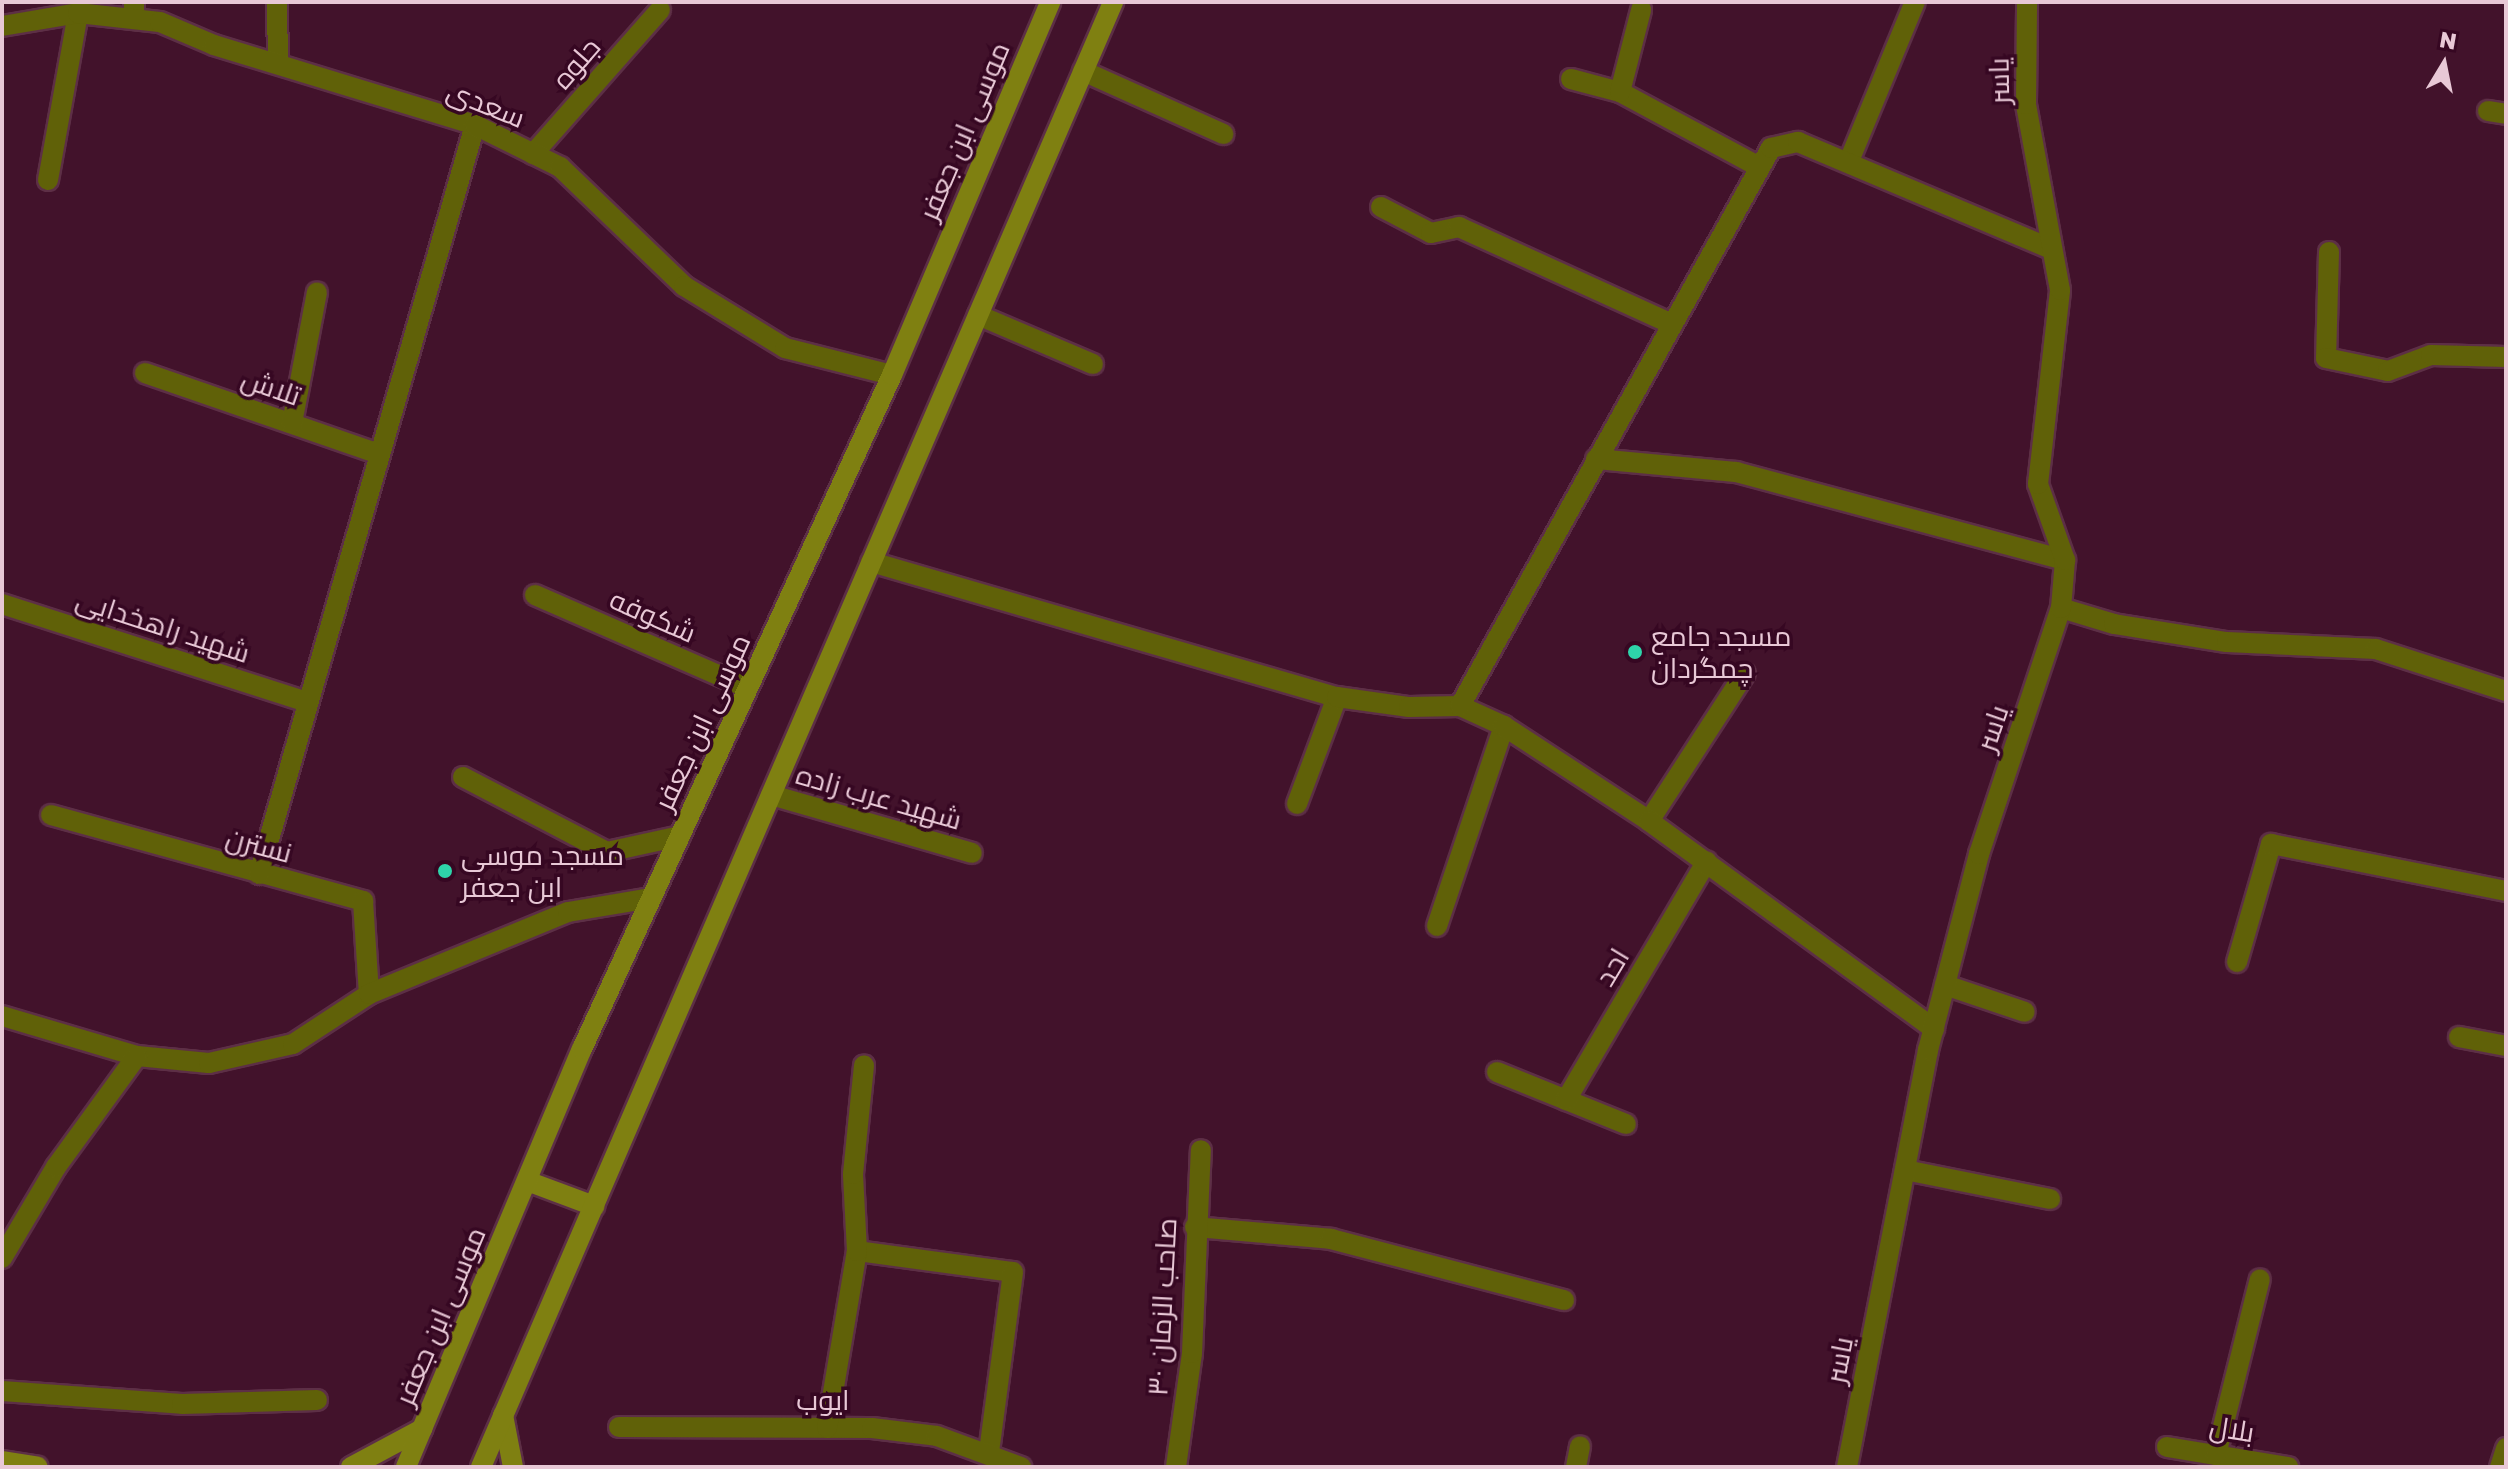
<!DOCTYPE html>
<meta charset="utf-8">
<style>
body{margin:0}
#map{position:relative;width:2508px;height:1469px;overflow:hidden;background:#42122b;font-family:"Golos Text",Cairo,sans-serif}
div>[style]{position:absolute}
.roads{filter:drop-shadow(2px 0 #5d2f46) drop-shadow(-2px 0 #5d2f46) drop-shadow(0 2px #5d2f46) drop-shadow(0 -2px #5d2f46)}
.lane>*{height:20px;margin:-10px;padding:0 10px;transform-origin:10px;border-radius:10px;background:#606108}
.street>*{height:20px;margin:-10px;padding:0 10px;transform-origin:10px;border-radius:10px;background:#606108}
.secondary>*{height:20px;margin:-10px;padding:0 10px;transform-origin:10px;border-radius:10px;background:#7f8011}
.dots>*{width:22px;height:22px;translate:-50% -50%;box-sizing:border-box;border:4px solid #360722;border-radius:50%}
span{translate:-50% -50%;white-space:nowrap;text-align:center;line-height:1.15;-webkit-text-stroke:7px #360722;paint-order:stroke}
.street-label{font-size:28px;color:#e8c8d6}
.poi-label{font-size:28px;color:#e8c8d6}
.left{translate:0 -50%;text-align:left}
.frame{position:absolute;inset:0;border:4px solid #e8c8d6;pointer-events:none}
.north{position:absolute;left:2404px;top:24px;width:80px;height:80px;-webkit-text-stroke:6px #360722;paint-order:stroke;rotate:10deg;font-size:22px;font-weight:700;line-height:32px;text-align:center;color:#e8c8d6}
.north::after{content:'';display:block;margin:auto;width:28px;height:36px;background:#e8c8d6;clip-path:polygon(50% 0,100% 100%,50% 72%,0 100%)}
</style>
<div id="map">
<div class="roads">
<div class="lane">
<i style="left:277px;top:2px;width:62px;rotate:89.1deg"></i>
<i style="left:134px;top:19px;width:17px;rotate:-90deg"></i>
<i style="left:1083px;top:71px;width:154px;rotate:24.2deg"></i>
<i style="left:1571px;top:79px;width:51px;rotate:14.9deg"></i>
<i style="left:1620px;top:92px;width:158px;rotate:28.3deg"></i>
<i style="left:1620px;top:92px;width:85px;rotate:-75.6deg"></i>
<i style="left:2488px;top:111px;width:18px;rotate:9deg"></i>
<i style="left:533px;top:154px;width:192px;rotate:-48.6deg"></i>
<i style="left:1849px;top:161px;width:172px;rotate:-67.5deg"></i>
<i style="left:48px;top:180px;width:170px;rotate:-79.8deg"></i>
<i style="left:1381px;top:207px;width:56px;rotate:27.5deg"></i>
<i style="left:1431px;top:233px;width:29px;rotate:-12deg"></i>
<i style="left:1459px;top:227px;width:232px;rotate:24.5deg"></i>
<i style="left:2329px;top:252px;width:106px;rotate:91.6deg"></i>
<i style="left:2326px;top:358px;width:63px;rotate:11.8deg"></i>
<i style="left:2388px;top:371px;width:46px;rotate:-20.4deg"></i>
<i style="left:2431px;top:355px;width:75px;rotate:1.5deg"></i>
<i style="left:978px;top:315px;width:125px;rotate:23.1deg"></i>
<i style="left:145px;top:373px;width:248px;rotate:19.1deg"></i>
<i style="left:292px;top:423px;width:133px;rotate:-79.2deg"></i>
<i style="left:1596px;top:459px;width:141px;rotate:5.3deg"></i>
<i style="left:1736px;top:472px;width:341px;rotate:15deg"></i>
<i style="left:535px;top:595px;width:232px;rotate:23.6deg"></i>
<i style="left:2px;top:604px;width:321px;rotate:17.8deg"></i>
<i style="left:463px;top:777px;width:162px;rotate:27.5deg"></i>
<i style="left:607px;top:852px;width:75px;rotate:-12.4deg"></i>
<i style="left:771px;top:795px;width:209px;rotate:16.1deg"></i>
<i style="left:1297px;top:804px;width:114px;rotate:-69.5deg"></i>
<i style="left:51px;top:815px;width:324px;rotate:15.4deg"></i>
<i style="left:363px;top:901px;width:93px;rotate:86.3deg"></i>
<i style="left:1649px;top:821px;width:176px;rotate:-57deg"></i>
<i style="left:259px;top:874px;width:780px;rotate:-73.91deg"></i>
<i style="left:1437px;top:926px;width:211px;rotate:-71.5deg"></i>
<i style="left:2237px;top:962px;width:123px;rotate:-73.9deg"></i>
<i style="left:2271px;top:844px;width:240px;rotate:11.3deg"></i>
<i style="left:1945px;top:985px;width:84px;rotate:18.6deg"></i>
<i style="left:2px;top:1016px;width:141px;rotate:16.5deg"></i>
<i style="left:137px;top:1056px;width:72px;rotate:5.6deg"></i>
<i style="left:209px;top:1063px;width:86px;rotate:-12.7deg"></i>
<i style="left:293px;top:1044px;width:91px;rotate:-33.3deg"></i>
<i style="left:369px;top:994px;width:215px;rotate:-22.4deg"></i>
<i style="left:568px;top:912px;width:85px;rotate:-9.5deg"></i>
<i style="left:2459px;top:1037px;width:48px;rotate:10.8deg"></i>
<i style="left:1497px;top:1072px;width:139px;rotate:22deg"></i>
<i style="left:1566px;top:1100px;width:277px;rotate:-59.5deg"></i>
<i style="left:1905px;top:1170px;width:148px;rotate:11.3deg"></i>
<i style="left:1195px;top:1227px;width:137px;rotate:5deg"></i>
<i style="left:1331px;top:1239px;width:241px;rotate:14.7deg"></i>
<i style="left:857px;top:1251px;width:157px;rotate:7.7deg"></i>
<i style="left:1013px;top:1272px;width:181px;rotate:97.6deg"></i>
<i style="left:2px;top:1258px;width:106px;rotate:-59.3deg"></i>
<i style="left:56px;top:1167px;width:137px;rotate:-53.9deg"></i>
<i style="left:619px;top:1427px;width:253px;rotate:0.2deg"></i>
<i style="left:872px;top:1428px;width:65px;rotate:7deg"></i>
<i style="left:937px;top:1436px;width:90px;rotate:20.3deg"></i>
<i style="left:827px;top:1428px;width:180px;rotate:-80.4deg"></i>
<i style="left:857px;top:1251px;width:77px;rotate:-93deg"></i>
<i style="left:853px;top:1174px;width:109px;rotate:-84.2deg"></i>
<i style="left:2167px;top:1447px;width:123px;rotate:9.4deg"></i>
<i style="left:2216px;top:1455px;width:181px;rotate:-76deg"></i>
<i style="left:1176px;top:1467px;width:115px;rotate:-82deg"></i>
<i style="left:1192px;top:1353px;width:203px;rotate:-87.5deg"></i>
<i style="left:1576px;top:1467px;width:21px;rotate:-79deg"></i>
</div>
<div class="street">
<i style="left:2px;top:26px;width:77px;rotate:-9.7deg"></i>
<i style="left:78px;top:13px;width:82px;rotate:6.3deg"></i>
<i style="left:160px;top:22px;width:59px;rotate:23.1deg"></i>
<i style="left:214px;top:45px;width:273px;rotate:17deg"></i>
<i style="left:475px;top:125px;width:95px;rotate:26.3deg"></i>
<i style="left:560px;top:167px;width:172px;rotate:43.8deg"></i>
<i style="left:684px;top:286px;width:119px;rotate:31.5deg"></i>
<i style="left:785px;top:348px;width:110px;rotate:14.2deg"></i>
<i style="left:871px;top:562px;width:485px;rotate:16.2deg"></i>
<i style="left:1337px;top:697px;width:73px;rotate:7.9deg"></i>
<i style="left:1409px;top:707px;width:51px;rotate:-1.1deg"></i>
<i style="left:1460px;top:706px;width:48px;rotate:24.4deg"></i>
<i style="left:1504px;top:726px;width:173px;rotate:33.2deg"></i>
<i style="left:1649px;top:821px;width:353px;rotate:36.1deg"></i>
<i style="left:2061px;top:608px;width:55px;rotate:16.8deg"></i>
<i style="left:2114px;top:624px;width:114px;rotate:9.1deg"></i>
<i style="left:2227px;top:642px;width:149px;rotate:2.7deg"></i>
<i style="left:2376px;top:649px;width:137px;rotate:17.9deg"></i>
<i style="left:1460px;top:706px;width:639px;rotate:-60.87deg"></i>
<i style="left:1771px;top:148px;width:28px;rotate:-13deg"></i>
<i style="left:1798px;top:142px;width:275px;rotate:22.9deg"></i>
<i style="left:2px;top:1391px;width:180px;rotate:4.1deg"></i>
<i style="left:182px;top:1404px;width:135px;rotate:-1.7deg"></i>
<i style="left:1847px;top:1467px;width:425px;rotate:-79deg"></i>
<i style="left:1928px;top:1050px;width:203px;rotate:-75.4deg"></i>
<i style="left:1979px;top:854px;width:259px;rotate:-71.6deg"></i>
<i style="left:2061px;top:608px;width:48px;rotate:-85.2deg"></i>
<i style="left:2065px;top:560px;width:81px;rotate:-109.6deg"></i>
<i style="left:2038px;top:484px;width:195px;rotate:-83.5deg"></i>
<i style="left:2060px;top:290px;width:189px;rotate:-100.4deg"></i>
<i style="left:2026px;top:104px;width:102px;rotate:-89.4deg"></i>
<i style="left:2500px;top:1467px;width:20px;rotate:-72deg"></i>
</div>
<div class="secondary">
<i style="left:527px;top:1181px;width:72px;rotate:20.5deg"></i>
<i style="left:503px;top:1415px;width:53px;rotate:79.1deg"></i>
<i style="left:2px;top:1461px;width:36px;rotate:9deg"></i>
<i style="left:351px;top:1467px;width:81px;rotate:-28.2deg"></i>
<i style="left:406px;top:1467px;width:454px;rotate:-67.2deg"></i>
<i style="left:582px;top:1049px;width:742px;rotate:-65.3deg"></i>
<i style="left:892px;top:375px;width:405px;rotate:-67deg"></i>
<i style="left:481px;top:1467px;width:1596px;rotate:-66.66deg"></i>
</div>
</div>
<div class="dots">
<i style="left:1635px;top:652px;background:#2ed4aa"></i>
<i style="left:445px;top:871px;background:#2ed4aa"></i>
</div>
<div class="street-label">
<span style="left:576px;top:63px;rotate:-49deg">جلوه</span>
<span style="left:1999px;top:81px;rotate:-91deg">یاسر</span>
<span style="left:486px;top:104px;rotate:22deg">سعدی</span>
<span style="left:964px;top:131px;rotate:-67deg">موسی ابن جعفر</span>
<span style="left:271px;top:387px;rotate:19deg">تلاش</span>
<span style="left:653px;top:616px;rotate:24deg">شکوفه</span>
<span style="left:163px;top:626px;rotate:18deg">شهید راهخدایی</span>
<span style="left:702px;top:722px;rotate:-65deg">موسی ابن جعفر</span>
<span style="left:1992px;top:728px;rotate:-71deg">یاسر</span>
<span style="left:879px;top:797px;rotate:16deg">شهید عرب زاده</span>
<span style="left:259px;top:845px;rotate:15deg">نسترن</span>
<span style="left:1612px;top:967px;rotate:-59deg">احد</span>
<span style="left:1162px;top:1307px;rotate:-87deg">صاحب الزمان ۳۰</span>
<span style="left:440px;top:1316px;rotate:-67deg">موسی ابن جعفر</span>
<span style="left:1839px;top:1360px;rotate:-79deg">یاسر</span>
<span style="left:823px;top:1400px">ایوب</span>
<span style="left:2232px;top:1429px;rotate:9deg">بلال</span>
</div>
<div class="poi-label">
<span class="left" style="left:1651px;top:652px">مسجد جامع<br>چمگردان</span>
<span class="left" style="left:461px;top:871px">مسجد موسی<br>ابن جعفر</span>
</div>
<div class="frame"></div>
<div class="north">N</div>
</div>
